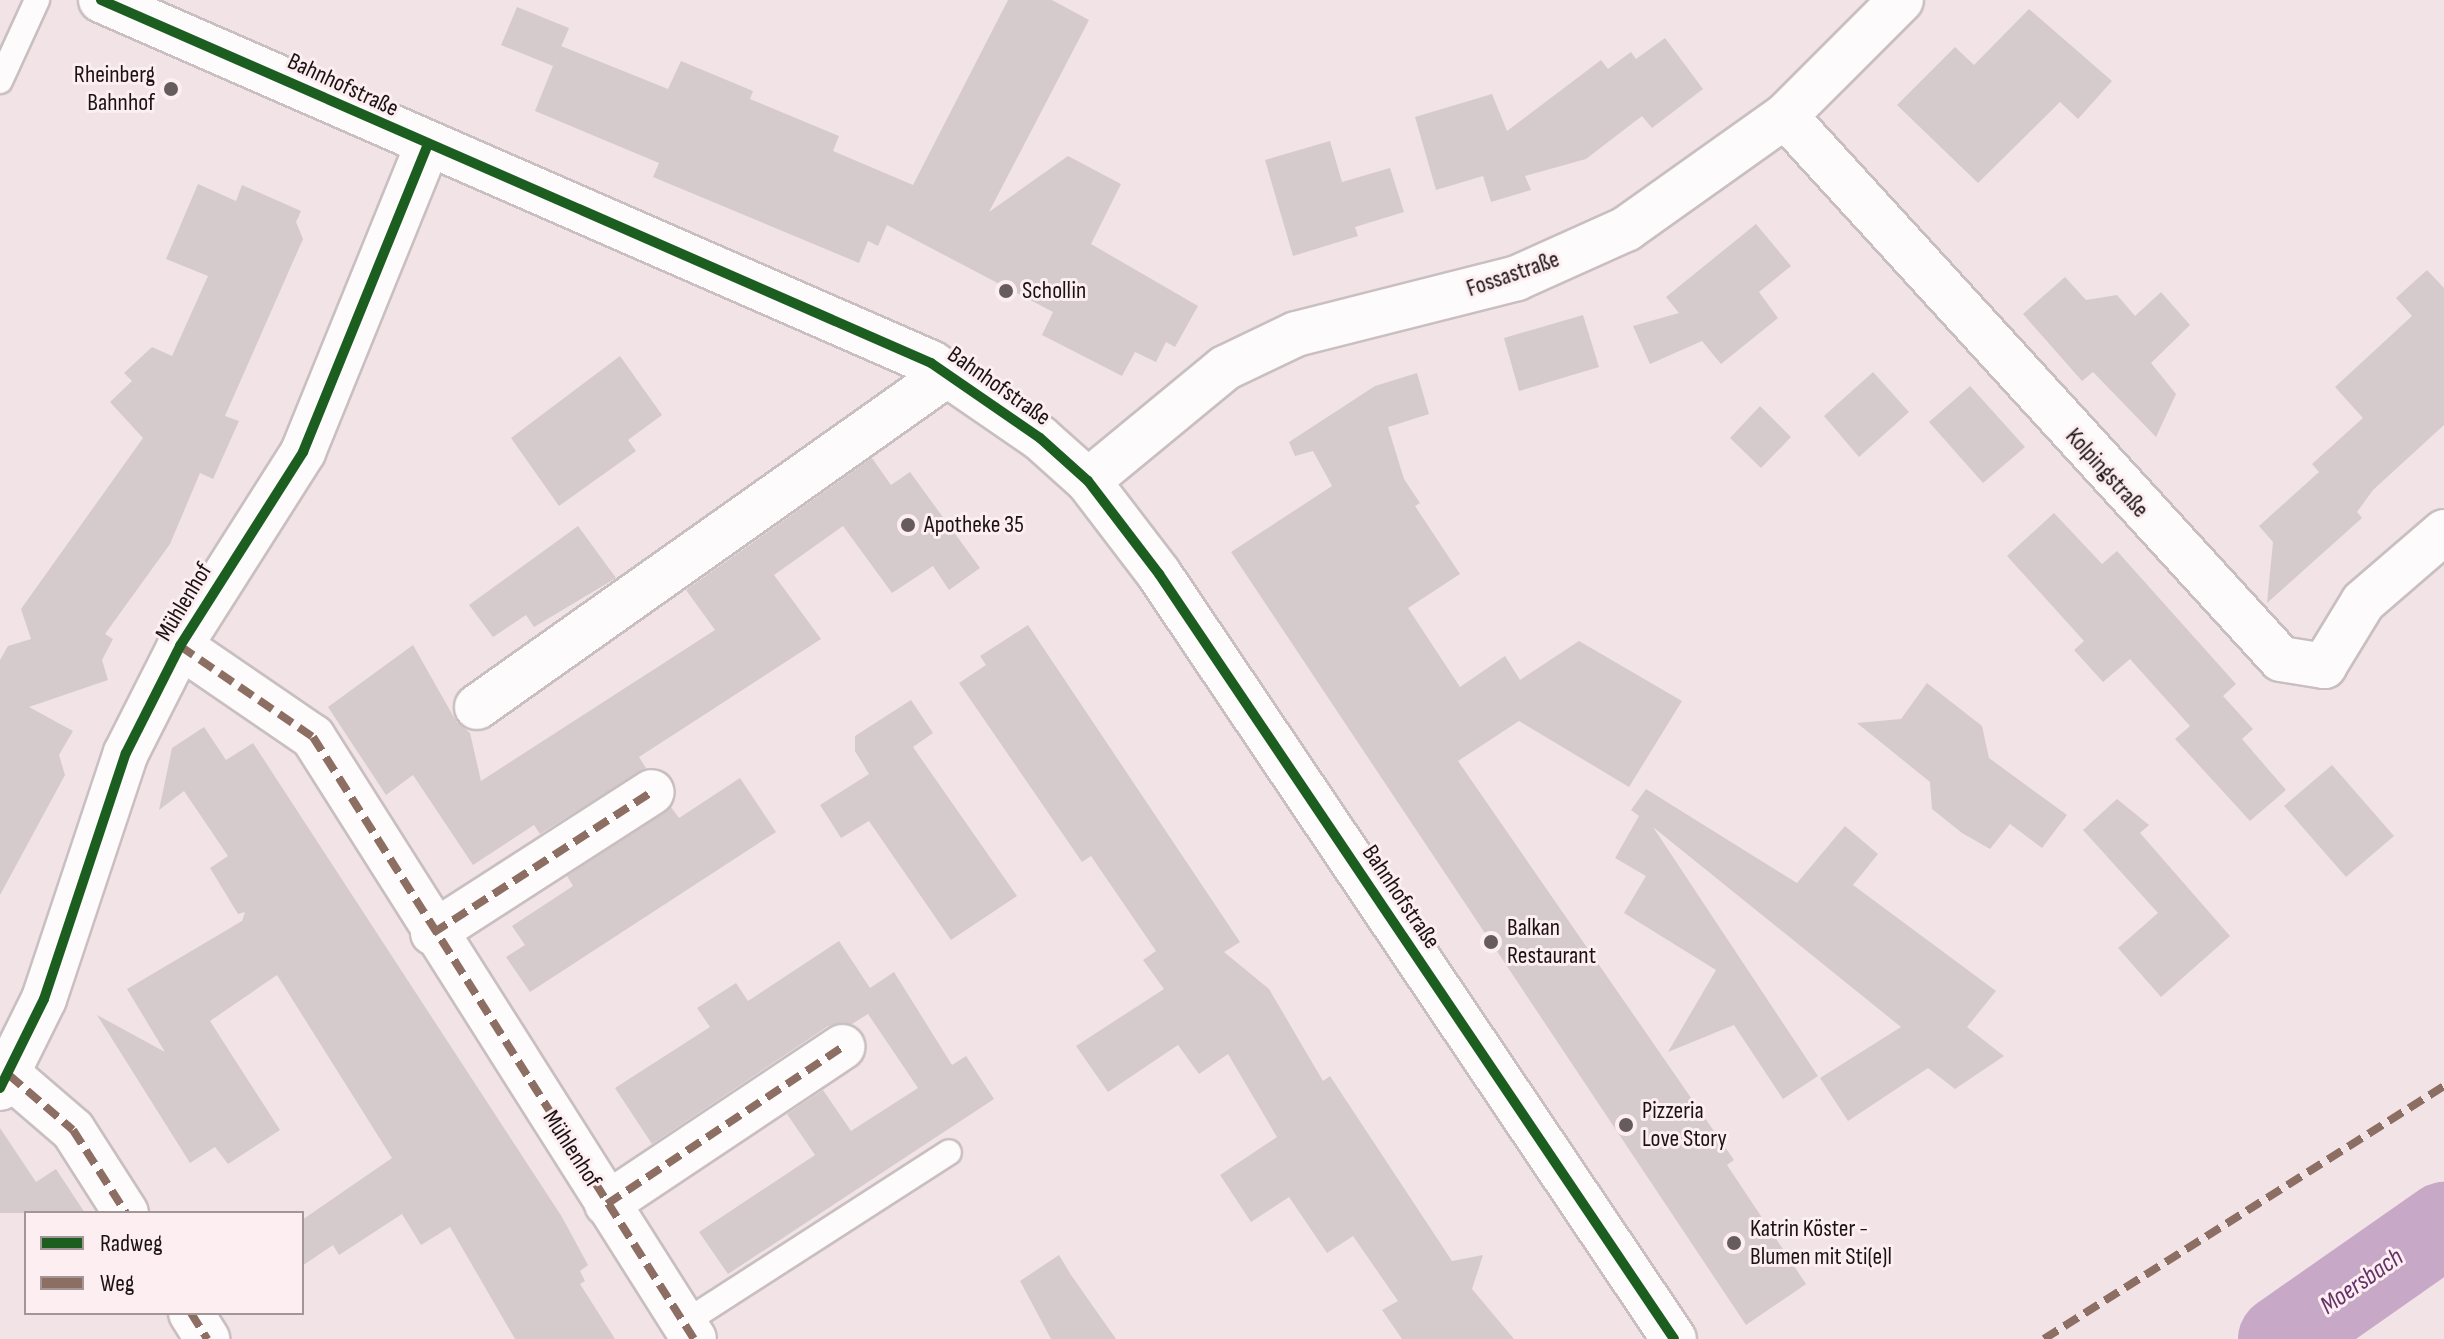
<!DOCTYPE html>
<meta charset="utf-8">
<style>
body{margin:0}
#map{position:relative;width:2444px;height:1339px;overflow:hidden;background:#f1e3e6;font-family:"Sofia Sans Condensed",sans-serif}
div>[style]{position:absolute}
.river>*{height:86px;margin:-43px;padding:0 43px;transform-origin:43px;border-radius:43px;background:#c8a8c7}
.building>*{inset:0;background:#d6cbcc}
.roads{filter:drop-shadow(2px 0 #c9bfc1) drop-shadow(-2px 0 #c9bfc1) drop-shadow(0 2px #c9bfc1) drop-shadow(0 -2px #c9bfc1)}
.lane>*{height:24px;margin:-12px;padding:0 12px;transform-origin:12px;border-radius:12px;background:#fdfbfb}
.street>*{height:44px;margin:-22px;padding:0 22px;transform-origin:22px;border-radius:22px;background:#fdfbfb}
.secondary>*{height:44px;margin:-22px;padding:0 22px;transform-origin:22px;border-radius:22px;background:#fdfbfb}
.quiet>*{height:8px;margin-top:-4px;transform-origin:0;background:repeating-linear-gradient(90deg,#8d6e63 0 16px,transparent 0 24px)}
.cycleway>*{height:10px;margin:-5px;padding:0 5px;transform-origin:5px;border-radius:5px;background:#1b5e20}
.dots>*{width:22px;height:22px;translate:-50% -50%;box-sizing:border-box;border:4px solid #fdeef1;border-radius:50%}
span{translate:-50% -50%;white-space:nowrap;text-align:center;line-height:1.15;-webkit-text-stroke:6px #fdeef1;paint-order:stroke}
.poi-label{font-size:24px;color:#1b1214}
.right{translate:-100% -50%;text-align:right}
.left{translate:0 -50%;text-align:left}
.street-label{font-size:24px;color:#1b1214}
.water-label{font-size:26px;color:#643169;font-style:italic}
.legend{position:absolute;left:24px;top:1211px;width:280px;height:104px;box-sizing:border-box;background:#fdeef1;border:2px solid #a39699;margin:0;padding:10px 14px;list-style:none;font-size:24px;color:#1b1214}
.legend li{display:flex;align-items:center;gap:16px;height:40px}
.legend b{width:40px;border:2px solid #a39699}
</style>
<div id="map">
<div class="river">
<i style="left:2281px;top:1339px;width:199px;rotate:-35deg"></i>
</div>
<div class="building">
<i style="clip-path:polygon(1008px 0,1052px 0,1089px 20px,989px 212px,1068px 156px,1121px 184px,1091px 244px,1198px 306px,1175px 347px,1166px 342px,1156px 362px,1135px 352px,1122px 376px,1042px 335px,1053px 312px,887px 225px,878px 246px,868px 241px,859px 263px,653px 177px,659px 163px,535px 111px,561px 46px,668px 89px,681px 61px,753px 91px,750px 99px,839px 136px,833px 151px,913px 185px)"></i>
<i style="clip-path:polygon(517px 7px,569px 28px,553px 66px,501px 45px)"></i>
<i style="clip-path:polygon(2029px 9px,2112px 81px,2078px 119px,2060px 102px,1978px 183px,1897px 105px,1955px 47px,1974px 65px)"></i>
<i style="clip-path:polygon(1665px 38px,1703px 89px,1652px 128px,1642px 116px,1586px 159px,1525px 176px,1531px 190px,1491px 202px,1483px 176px,1436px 190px,1415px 117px,1492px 94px,1507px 131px,1601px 60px,1608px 69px,1631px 52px,1636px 59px)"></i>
<i style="clip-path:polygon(1330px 141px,1342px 182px,1390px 168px,1404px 212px,1355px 227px,1358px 236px,1293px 256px,1265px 160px)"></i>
<i style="clip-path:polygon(198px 184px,236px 201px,242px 185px,301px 211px,296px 222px,303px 239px,225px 416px,239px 421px,213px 479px,200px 473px,170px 544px,105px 634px,113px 639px,102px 660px,108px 680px,29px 707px,73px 731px,59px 755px,65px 775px,0 895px,0 660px,8px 646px,31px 639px,21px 609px,143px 438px,110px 402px,132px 381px,124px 373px,152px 347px,172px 356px,208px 276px,166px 259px)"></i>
<i style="clip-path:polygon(1756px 224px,1791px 266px,1759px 292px,1778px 318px,1721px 364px,1702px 341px,1650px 364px,1633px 326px,1679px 313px,1666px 297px)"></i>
<i style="clip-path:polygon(2427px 270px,2444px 288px,2444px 425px,2373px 490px,2357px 512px,2362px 518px,2267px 603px,2273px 542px,2259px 526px,2319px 472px,2312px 464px,2363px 418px,2335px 387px,2412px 316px,2396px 298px)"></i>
<i style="clip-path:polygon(2065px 277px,2086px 300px,2117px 295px,2135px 316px,2161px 292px,2190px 325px,2151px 363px,2176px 394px,2156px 437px,2093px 372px,2082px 381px,2023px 314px)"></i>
<i style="clip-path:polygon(1583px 315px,1599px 367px,1519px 391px,1504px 338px)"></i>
<i style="clip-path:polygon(620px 356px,662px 415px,628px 440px,636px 451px,559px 506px,511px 438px)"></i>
<i style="clip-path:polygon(1873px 372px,1909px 412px,1859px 457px,1824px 416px)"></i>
<i style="clip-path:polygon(1417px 373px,1429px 414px,1388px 427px,1404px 479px,1420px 503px,1415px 506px,1460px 574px,1408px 608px,1460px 687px,1505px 656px,1520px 680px,1579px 641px,1682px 701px,1629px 787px,1519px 721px,1458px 761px,1734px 1160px,1727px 1165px,1806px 1284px,1746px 1325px,1231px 552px,1332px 486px,1313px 451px,1295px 456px,1289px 442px,1375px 386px)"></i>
<i style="clip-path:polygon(1970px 386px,2025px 447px,1983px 483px,1929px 422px)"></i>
<i style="clip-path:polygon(1760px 406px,1791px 437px,1761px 468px,1730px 438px)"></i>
<i style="clip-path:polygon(872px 458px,891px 485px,910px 472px,980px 568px,949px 590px,933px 566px,892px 593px,843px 526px,774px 575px,821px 639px,639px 757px,646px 768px,540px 834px,534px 825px,473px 865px,413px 775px,386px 795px,328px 707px,413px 645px,456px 721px,470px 733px,481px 781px,715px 630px,686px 590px)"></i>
<i style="clip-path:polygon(2054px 513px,2102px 564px,2117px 551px,2236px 684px,2223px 696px,2253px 729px,2242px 739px,2286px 790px,2250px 821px,2175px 739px,2190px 726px,2130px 659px,2103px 682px,2074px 650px,2084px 641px,2007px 556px)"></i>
<i style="clip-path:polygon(578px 526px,616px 578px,534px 627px,526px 615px,493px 637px,469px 605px)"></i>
<i style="clip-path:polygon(1028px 625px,1240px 942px,1224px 952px,1269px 989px,1323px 1081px,1330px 1076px,1452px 1261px,1483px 1255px,1472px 1289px,1514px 1339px,1402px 1339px,1382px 1310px,1398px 1301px,1353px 1236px,1327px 1253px,1289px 1197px,1251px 1222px,1220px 1175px,1277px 1137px,1228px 1054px,1199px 1074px,1178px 1045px,1108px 1092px,1076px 1046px,1164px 989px,1143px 960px,1156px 951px,1091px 856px,1082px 862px,959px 683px,986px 665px,980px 656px)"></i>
<i style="clip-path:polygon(1927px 683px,1982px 726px,1989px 758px,2067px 815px,2042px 848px,2010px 824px,1990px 849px,1962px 833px,1932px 809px,1930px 782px,1857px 723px,1901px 719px)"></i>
<i style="clip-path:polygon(911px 700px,933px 733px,913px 747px,1017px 896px,951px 940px,869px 821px,841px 838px,820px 805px,869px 774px,855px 751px,855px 736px)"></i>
<i style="clip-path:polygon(204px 727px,226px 760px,253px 743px,562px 1217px,588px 1265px,580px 1271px,585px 1281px,580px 1284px,615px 1339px,515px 1339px,450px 1227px,421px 1245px,402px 1214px,339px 1255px,333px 1245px,302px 1266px,302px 1220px,392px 1158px,277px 975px,210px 1021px,280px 1130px,228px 1164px,215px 1147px,190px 1163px,97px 1015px,165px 1052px,127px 989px,242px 921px,245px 912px,238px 914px,210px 868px,228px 856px,184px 791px,159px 810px,172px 748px)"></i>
<i style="clip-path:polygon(2332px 765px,2394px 836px,2346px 877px,2284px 806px)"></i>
<i style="clip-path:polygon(740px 778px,776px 832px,530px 992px,506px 957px,525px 945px,512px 926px,573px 886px,567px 876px,671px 807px,679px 818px)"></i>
<i style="clip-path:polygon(1646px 789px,1797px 883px,1845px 826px,1878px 854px,1853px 885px,1996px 991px,1967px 1027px,2004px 1056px,1955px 1089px,1928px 1068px,1848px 1121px,1820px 1078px,1901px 1027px,1653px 827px,1818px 1076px,1783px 1099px,1734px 1025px,1668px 1052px,1716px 970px,1624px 913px,1646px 876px,1615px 858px,1639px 816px,1631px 810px)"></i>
<i style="clip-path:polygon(2117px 799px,2149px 825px,2140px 833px,2230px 936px,2161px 997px,2118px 948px,2158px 913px,2083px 830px)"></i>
<i style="clip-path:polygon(839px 941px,870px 988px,894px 972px,952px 1065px,966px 1056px,994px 1099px,728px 1274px,699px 1232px,815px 1155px,787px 1114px,823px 1090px,851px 1131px,918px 1088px,868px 1014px,852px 1024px,828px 1026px,652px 1144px,615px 1088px,710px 1027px,697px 1008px,736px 983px,748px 1001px)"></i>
<i style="clip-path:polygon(0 1128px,36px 1182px,56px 1169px,85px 1213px,0 1213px)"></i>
<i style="clip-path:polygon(1059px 1255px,1071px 1275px,1116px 1339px,1051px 1339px,1020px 1281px)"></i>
</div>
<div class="roads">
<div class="lane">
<i style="left:0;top:81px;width:89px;rotate:-65.4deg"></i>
<i style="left:684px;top:1323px;width:315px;rotate:-32.8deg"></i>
</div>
<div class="street">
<i style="left:1785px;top:116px;width:735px;rotate:47.59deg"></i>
<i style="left:2281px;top:659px;width:44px;rotate:9.2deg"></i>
<i style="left:2324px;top:666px;width:75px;rotate:-58.6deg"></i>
<i style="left:2363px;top:602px;width:107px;rotate:-40.8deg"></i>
<i style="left:180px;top:646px;width:161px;rotate:34.4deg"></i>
<i style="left:313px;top:737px;width:712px;rotate:57.67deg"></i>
<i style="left:477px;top:707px;width:575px;rotate:-35.29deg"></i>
<i style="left:433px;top:933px;width:260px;rotate:-32.8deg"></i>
<i style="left:9px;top:1075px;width:84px;rotate:40.7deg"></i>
<i style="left:73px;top:1130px;width:98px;rotate:57.4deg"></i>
<i style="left:0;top:1088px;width:99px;rotate:-63.7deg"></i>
<i style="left:44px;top:999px;width:259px;rotate:-71.6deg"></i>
<i style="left:126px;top:753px;width:120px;rotate:-63.2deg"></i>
<i style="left:180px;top:646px;width:230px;rotate:-57.6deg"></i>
<i style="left:303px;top:452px;width:329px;rotate:-67.9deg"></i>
<i style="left:607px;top:1204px;width:283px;rotate:-33.7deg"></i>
<i style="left:191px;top:1313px;width:31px;rotate:58deg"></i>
</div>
<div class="secondary">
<i style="left:101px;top:0;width:906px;rotate:23.62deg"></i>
<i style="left:931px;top:363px;width:132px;rotate:34.5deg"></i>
<i style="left:1040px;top:438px;width:64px;rotate:41.9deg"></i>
<i style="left:1088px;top:481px;width:117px;rotate:52.6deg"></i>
<i style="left:1159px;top:574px;width:922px;rotate:56.05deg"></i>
<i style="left:1088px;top:481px;width:178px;rotate:-39.5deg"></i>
<i style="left:1225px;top:368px;width:79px;rotate:-25.6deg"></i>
<i style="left:1296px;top:334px;width:228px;rotate:-14.2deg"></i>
<i style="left:1517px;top:278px;width:120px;rotate:-24.2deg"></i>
<i style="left:1626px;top:229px;width:195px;rotate:-35.4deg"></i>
<i style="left:1785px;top:116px;width:164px;rotate:-45deg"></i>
</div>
</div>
<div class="quiet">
<i style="left:180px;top:646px;width:161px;rotate:34.4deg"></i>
<i style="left:313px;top:737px;width:712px;rotate:57.67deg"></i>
<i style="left:433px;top:933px;width:260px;rotate:-32.8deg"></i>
<i style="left:9px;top:1075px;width:84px;rotate:40.7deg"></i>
<i style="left:73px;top:1130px;width:98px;rotate:57.4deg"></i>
<i style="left:607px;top:1204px;width:283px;rotate:-33.7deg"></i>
<i style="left:191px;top:1313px;width:31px;rotate:58deg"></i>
<i style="left:2044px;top:1339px;width:473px;rotate:-32.3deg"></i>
</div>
<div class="cycleway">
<i style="left:101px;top:0;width:906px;rotate:23.62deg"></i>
<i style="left:931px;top:363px;width:132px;rotate:34.5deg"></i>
<i style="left:1040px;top:438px;width:64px;rotate:41.9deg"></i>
<i style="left:1088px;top:481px;width:117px;rotate:52.6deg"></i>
<i style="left:1159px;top:574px;width:922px;rotate:56.05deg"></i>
<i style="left:0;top:1088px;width:99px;rotate:-63.7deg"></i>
<i style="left:44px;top:999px;width:259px;rotate:-71.6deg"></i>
<i style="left:126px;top:753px;width:120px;rotate:-63.2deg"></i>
<i style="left:180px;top:646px;width:230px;rotate:-57.6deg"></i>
<i style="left:303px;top:452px;width:329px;rotate:-67.9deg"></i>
</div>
<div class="dots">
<i style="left:171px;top:89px;background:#665b5e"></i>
<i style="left:1006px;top:291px;background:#665b5e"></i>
<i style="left:908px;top:525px;background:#665b5e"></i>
<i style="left:1491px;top:942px;background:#665b5e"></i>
<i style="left:1626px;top:1125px;background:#665b5e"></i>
<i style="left:1734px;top:1243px;background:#665b5e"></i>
</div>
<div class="poi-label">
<span class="right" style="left:155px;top:89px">Rheinberg<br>Bahnhof</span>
<span class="left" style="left:1022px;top:291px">Schollin</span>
<span class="left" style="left:924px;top:525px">Apotheke 35</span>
<span class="left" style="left:1507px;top:942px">Balkan<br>Restaurant</span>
<span class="left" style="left:1642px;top:1125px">Pizzeria<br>Love Story</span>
<span class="left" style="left:1750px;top:1243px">Katrin Köster -<br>Blumen mit Sti(e)l</span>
</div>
<div class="street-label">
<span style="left:343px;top:85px;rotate:25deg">Bahnhofstraße</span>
<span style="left:1513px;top:274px;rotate:-19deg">Fossastraße</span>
<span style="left:999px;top:386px;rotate:35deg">Bahnhofstraße</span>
<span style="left:2107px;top:473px;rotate:48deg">Kolpingstraße</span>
<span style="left:184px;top:602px;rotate:-59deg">Mühlenhof</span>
<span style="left:1401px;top:897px;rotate:56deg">Bahnhofstraße</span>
<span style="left:572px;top:1149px;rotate:57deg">Mühlenhof</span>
</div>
<div class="water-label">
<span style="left:2362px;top:1282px;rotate:-35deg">Moersbach</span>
</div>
<ul class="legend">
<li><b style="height:10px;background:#1b5e20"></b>Radweg</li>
<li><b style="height:10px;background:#8d6e63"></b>Weg</li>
</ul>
</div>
